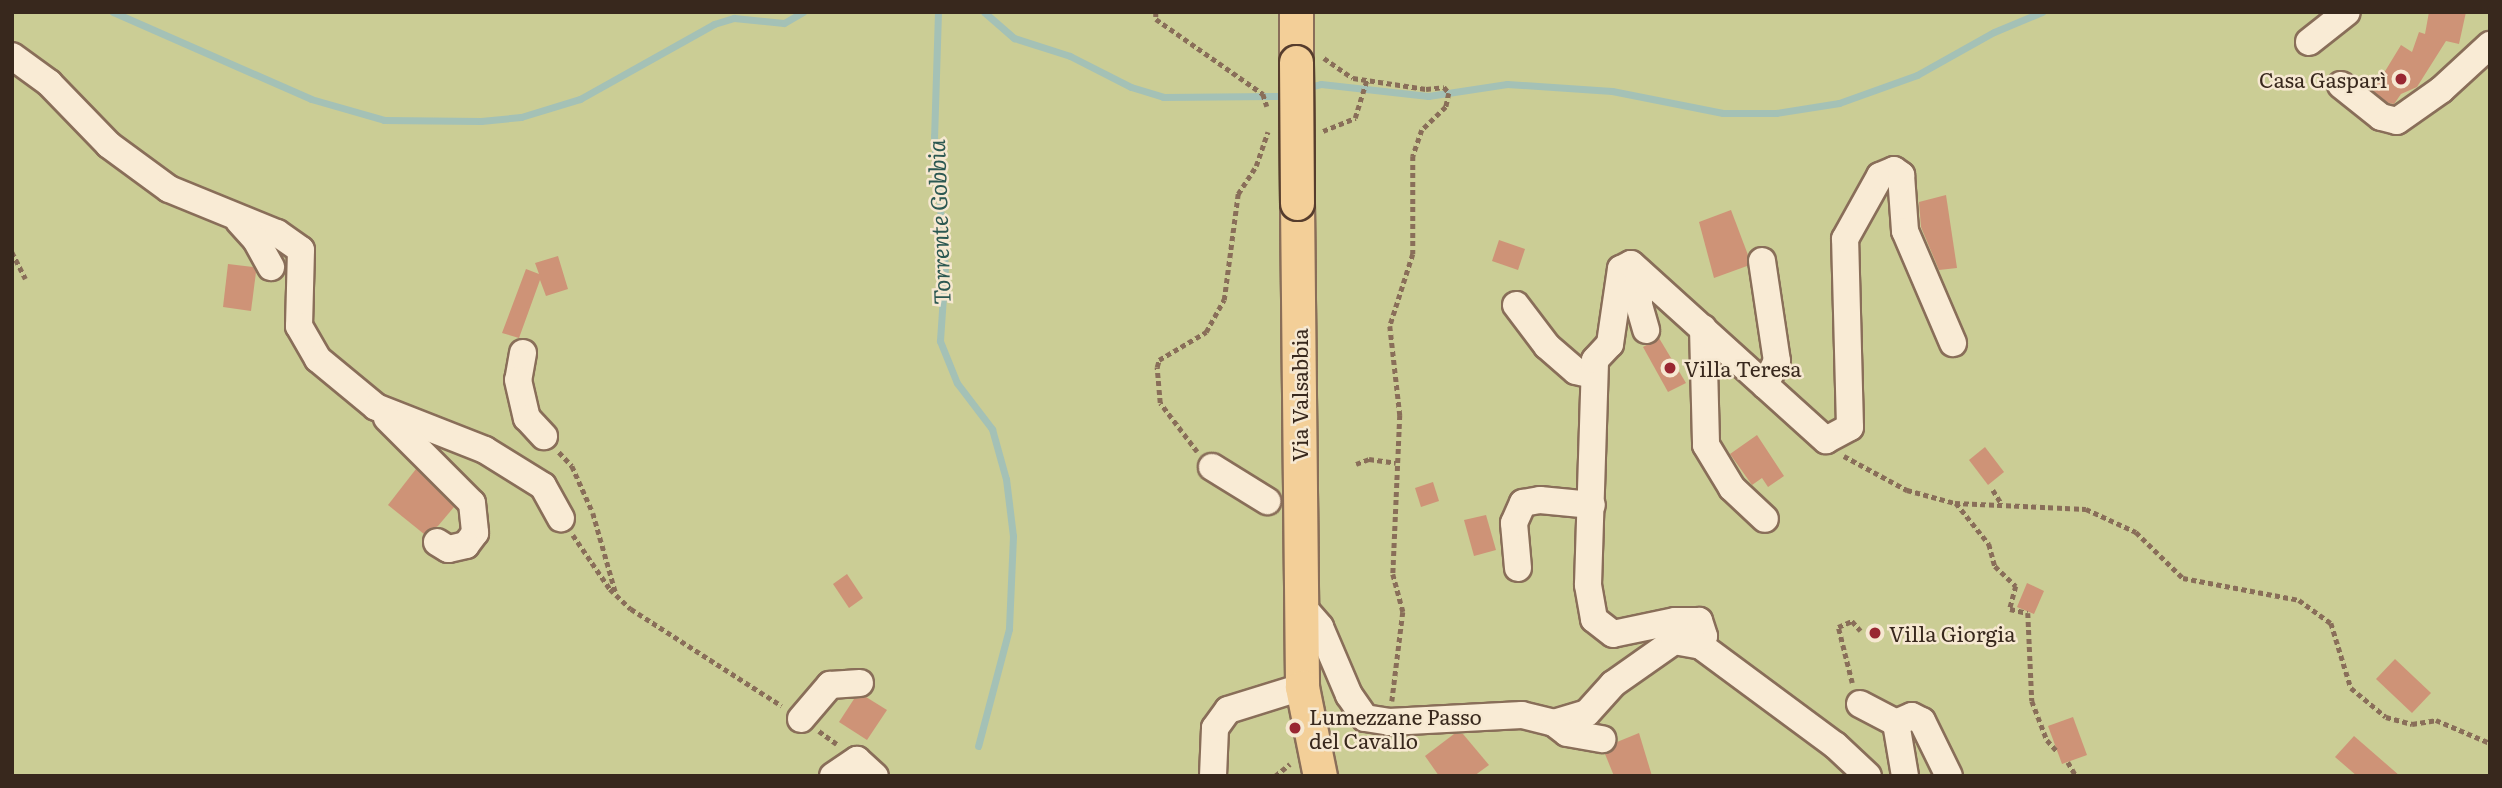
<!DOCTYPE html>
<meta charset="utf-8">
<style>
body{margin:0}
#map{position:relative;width:2502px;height:788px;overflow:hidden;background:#efddc2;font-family:Literata,serif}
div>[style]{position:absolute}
.green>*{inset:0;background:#cbcd95}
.stream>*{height:7px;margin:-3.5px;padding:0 3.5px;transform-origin:3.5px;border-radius:3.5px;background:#a4c1b6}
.building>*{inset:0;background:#ce9377}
.path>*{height:4.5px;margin-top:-2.25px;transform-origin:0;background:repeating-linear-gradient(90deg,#896e59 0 5px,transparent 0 8.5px)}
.roads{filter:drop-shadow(2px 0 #896e59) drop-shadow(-2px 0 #896e59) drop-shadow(0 2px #896e59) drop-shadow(0 -2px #896e59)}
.minor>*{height:26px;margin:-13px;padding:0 13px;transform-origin:13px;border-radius:13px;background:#f9ebd5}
.major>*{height:33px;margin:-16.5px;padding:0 16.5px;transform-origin:16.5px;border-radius:16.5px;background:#f3cf98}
.bridges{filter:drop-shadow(2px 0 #563d2d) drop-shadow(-2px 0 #563d2d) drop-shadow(0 2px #563d2d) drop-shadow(0 -2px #563d2d)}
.major-bridge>*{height:33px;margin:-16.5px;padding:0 16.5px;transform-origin:16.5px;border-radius:16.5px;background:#f3cf98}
.dots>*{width:19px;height:19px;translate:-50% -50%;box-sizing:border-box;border:4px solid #f6e8d1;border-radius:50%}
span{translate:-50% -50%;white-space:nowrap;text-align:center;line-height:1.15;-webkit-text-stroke:5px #f6e8d1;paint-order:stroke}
.poi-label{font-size:21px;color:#38281d}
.right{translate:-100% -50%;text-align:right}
.left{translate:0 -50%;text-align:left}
.street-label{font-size:21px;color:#38281d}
.water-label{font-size:23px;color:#2c5852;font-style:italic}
.frame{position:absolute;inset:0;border:14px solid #38281d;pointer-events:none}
</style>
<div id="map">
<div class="green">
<i style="clip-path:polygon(12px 12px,2490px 12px,2490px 776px,12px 776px)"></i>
</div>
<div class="stream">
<i style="left:113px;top:12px;width:216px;rotate:23.7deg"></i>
<i style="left:311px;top:99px;width:76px;rotate:16deg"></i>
<i style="left:384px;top:120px;width:97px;rotate:0.6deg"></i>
<i style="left:481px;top:121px;width:40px;rotate:-5.7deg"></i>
<i style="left:521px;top:117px;width:62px;rotate:-17deg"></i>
<i style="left:580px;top:99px;width:154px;rotate:-29.2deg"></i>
<i style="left:714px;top:24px;width:21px;rotate:-17deg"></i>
<i style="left:734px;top:18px;width:50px;rotate:5.7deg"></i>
<i style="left:784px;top:23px;width:22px;rotate:-30deg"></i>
<i style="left:938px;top:12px;width:124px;rotate:91.8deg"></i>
<i style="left:934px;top:136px;width:131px;rotate:85.2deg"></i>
<i style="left:945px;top:267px;width:74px;rotate:93.9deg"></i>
<i style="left:940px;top:341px;width:45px;rotate:68deg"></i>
<i style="left:957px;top:383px;width:58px;rotate:52.7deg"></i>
<i style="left:992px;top:429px;width:52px;rotate:74.4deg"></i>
<i style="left:1006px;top:479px;width:57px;rotate:83deg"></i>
<i style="left:1013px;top:536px;width:93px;rotate:92.5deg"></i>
<i style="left:1009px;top:629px;width:121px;rotate:104.8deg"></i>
<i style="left:984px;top:12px;width:40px;rotate:41deg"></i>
<i style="left:1014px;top:38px;width:59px;rotate:17.8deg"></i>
<i style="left:1070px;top:56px;width:68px;rotate:26.9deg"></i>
<i style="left:1131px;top:87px;width:34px;rotate:17deg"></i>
<i style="left:1163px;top:97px;width:125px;rotate:-0.5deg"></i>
<i style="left:1305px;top:88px;width:16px;rotate:-14deg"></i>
<i style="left:1321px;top:84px;width:108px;rotate:6.4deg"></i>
<i style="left:1428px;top:96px;width:80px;rotate:-8.6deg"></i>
<i style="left:1507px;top:84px;width:105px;rotate:3.8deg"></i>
<i style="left:1612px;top:91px;width:113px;rotate:11.2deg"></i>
<i style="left:1723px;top:113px;width:53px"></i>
<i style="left:1776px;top:113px;width:64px;rotate:-9deg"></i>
<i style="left:1839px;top:103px;width:83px;rotate:-19.7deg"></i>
<i style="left:1917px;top:75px;width:88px;rotate:-29.2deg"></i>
<i style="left:1994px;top:32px;width:52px;rotate:-22.6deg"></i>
</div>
<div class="building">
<i style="clip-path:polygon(2429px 12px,2466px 12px,2459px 44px,2446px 41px,2417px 87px,2401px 94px,2394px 104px,2388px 103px,2373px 91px,2401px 45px,2412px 52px,2419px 32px,2425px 34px)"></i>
<i style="clip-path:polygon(1946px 195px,1957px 268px,1939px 270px,1921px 227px,1919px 202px)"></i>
<i style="clip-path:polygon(1731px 210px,1748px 255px,1747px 266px,1714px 278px,1699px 222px)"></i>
<i style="clip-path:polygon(1499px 240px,1525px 249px,1518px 270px,1492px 261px)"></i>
<i style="clip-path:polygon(558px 256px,568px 289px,546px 296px,540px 280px,519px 338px,502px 333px,526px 269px,539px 274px,535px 263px)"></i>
<i style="clip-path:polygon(228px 264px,253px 267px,256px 272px,251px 311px,223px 307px)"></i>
<i style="clip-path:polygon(1659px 338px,1686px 383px,1668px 392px,1643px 347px)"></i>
<i style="clip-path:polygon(1757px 435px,1784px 476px,1768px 487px,1762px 478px,1752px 485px,1730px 454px)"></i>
<i style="clip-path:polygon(1985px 447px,2004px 472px,1988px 485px,1969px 460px)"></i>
<i style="clip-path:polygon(416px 469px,454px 507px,438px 526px,424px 534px,388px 505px)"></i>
<i style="clip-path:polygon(1433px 482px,1439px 501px,1421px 507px,1415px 488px)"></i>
<i style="clip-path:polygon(1486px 515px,1496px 550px,1474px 556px,1464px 520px)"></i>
<i style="clip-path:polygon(847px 574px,863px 598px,849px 608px,833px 584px)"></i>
<i style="clip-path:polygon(2027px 583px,2044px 591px,2034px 614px,2017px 607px)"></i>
<i style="clip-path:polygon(2395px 659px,2431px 693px,2412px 713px,2376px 679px)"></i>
<i style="clip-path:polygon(866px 697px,887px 710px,867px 740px,839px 722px,854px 699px)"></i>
<i style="clip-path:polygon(2073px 717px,2087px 755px,2062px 764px,2048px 726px)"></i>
<i style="clip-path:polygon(1639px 733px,1652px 776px,1614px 776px,1605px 754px,1617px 742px)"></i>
<i style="clip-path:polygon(1454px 734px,1463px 734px,1489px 765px,1474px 776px,1439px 776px,1425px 756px)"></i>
<i style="clip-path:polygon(2354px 736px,2400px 776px,2357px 776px,2335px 757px)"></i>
</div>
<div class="path">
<i style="left:1156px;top:12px;width:7px;rotate:90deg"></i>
<i style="left:1156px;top:19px;width:131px;rotate:35deg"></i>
<i style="left:1263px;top:94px;width:13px;rotate:72deg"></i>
<i style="left:1324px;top:58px;width:35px;rotate:35deg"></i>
<i style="left:1353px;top:78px;width:74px;rotate:8.6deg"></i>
<i style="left:1426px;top:89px;width:18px;rotate:-6deg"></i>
<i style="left:1444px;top:87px;width:8px;rotate:50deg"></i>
<i style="left:1449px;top:93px;width:14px;rotate:102deg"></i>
<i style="left:1446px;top:107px;width:33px;rotate:136deg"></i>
<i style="left:1422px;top:130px;width:28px;rotate:109deg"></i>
<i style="left:1413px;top:156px;width:98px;rotate:90deg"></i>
<i style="left:1413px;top:254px;width:76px;rotate:107.7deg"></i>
<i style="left:1390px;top:326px;width:90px;rotate:83.6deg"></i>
<i style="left:1400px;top:415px;width:159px;rotate:92.5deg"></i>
<i style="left:1393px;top:574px;width:39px;rotate:75deg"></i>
<i style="left:1403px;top:612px;width:90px;rotate:97deg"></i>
<i style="left:1323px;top:131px;width:35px;rotate:-22deg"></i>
<i style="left:1355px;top:118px;width:41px;rotate:-72.9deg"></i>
<i style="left:12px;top:252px;width:30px;rotate:63deg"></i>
<i style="left:559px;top:452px;width:19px;rotate:47deg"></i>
<i style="left:572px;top:466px;width:51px;rotate:65.9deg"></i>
<i style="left:593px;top:513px;width:84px;rotate:74.1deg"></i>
<i style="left:1197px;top:452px;width:61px;rotate:-127.1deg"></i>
<i style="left:1160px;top:403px;width:36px;rotate:-95deg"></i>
<i style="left:1157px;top:367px;width:7px;rotate:-74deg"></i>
<i style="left:1159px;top:360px;width:55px;rotate:-30.8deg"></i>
<i style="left:1206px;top:332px;width:37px;rotate:-61deg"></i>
<i style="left:1224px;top:300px;width:107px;rotate:-82.5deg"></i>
<i style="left:1238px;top:194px;width:33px;rotate:-57deg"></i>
<i style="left:1256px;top:166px;width:36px;rotate:-71deg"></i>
<i style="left:1844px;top:456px;width:72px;rotate:28.4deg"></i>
<i style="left:1907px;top:490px;width:50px;rotate:15.2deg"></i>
<i style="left:1955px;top:503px;width:131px;rotate:2.6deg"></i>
<i style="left:2086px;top:509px;width:55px;rotate:24.7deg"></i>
<i style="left:2136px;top:532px;width:66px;rotate:44.4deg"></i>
<i style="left:2183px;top:578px;width:118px;rotate:10.7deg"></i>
<i style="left:2299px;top:600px;width:39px;rotate:36deg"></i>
<i style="left:2331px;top:623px;width:68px;rotate:72.9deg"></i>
<i style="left:2351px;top:688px;width:45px;rotate:39.6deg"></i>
<i style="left:2386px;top:717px;width:27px;rotate:15deg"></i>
<i style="left:2412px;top:724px;width:24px;rotate:-9deg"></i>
<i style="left:2436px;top:720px;width:59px;rotate:23.1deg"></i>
<i style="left:1356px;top:464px;width:14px;rotate:-21deg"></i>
<i style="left:1369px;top:459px;width:27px;rotate:8deg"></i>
<i style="left:1993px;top:490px;width:15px;rotate:58deg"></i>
<i style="left:1956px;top:503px;width:53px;rotate:51.2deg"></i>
<i style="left:1989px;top:544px;width:23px;rotate:75deg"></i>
<i style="left:1995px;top:566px;width:29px;rotate:44deg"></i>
<i style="left:2016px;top:586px;width:24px;rotate:105deg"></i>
<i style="left:2010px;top:609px;width:18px;rotate:13deg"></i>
<i style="left:2028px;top:613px;width:88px;rotate:87.4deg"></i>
<i style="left:2032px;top:701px;width:42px;rotate:69deg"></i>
<i style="left:2047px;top:740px;width:15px;rotate:48deg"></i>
<i style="left:573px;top:535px;width:65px;rotate:55.6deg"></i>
<i style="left:610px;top:589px;width:29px;rotate:44deg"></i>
<i style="left:631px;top:609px;width:179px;rotate:32.7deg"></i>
<i style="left:1852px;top:683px;width:58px;rotate:-104deg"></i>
<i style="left:1838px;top:627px;width:15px;rotate:-23deg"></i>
<i style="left:1852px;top:621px;width:13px;rotate:48deg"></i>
<i style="left:819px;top:731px;width:22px;rotate:36deg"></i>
<i style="left:2068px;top:762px;width:16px;rotate:60deg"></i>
<i style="left:1275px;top:776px;width:19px;rotate:-39deg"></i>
</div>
<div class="roads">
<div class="minor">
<i style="left:2309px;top:42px;width:48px;rotate:-38.3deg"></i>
<i style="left:12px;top:56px;width:46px;rotate:36.1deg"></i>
<i style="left:49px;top:83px;width:86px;rotate:45.9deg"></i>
<i style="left:109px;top:145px;width:74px;rotate:36.3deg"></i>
<i style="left:169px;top:189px;width:117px;rotate:22.2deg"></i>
<i style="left:277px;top:233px;width:29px;rotate:35deg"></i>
<i style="left:301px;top:250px;width:76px;rotate:91.5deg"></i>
<i style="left:299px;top:326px;width:38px;rotate:60deg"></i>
<i style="left:318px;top:359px;width:75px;rotate:39.6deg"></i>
<i style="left:376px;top:407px;width:117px;rotate:21.5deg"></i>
<i style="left:485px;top:450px;width:68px;rotate:31.8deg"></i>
<i style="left:543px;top:486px;width:37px;rotate:61deg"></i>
<i style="left:2341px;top:85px;width:51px;rotate:38.7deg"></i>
<i style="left:2381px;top:117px;width:16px;rotate:14deg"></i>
<i style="left:2397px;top:121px;width:54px;rotate:-35.2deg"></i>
<i style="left:2441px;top:90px;width:67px;rotate:-42.6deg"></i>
<i style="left:239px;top:221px;width:25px;rotate:48deg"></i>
<i style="left:256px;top:240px;width:31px;rotate:61deg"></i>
<i style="left:1762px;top:261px;width:101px;rotate:81.5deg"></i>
<i style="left:1777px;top:361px;width:27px;rotate:117deg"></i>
<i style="left:1639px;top:272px;width:33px;rotate:90deg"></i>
<i style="left:1639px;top:305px;width:26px;rotate:74deg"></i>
<i style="left:1516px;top:305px;width:51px;rotate:52.9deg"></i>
<i style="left:1547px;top:346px;width:38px;rotate:41deg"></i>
<i style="left:1576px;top:371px;width:18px;rotate:13deg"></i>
<i style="left:1703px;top:328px;width:117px;rotate:88.5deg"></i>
<i style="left:1706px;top:445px;width:50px;rotate:58.8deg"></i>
<i style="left:1732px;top:488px;width:45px;rotate:43.2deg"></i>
<i style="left:523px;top:353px;width:27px;rotate:100deg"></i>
<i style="left:518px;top:380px;width:39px;rotate:77deg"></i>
<i style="left:527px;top:418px;width:25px;rotate:47deg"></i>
<i style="left:387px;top:418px;width:120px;rotate:45deg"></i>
<i style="left:472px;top:503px;width:30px;rotate:84deg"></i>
<i style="left:475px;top:533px;width:15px;rotate:127deg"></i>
<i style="left:466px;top:545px;width:18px;rotate:167deg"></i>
<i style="left:448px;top:549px;width:13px;rotate:-148deg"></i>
<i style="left:1212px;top:467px;width:65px;rotate:31.7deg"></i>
<i style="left:1518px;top:568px;width:45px;rotate:-95.1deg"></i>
<i style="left:1514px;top:523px;width:22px;rotate:-66deg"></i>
<i style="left:1523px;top:503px;width:17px;rotate:-10deg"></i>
<i style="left:1540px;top:500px;width:52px;rotate:5.5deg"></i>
<i style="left:1301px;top:605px;width:29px;rotate:49deg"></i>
<i style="left:1320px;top:627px;width:74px;rotate:66.9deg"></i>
<i style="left:1349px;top:695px;width:28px;rotate:55deg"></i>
<i style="left:1365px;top:718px;width:24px;rotate:9deg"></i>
<i style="left:1389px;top:722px;width:133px;rotate:-3deg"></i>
<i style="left:1522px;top:715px;width:33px;rotate:14deg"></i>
<i style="left:1554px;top:723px;width:34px;rotate:-17deg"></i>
<i style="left:1587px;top:713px;width:39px;rotate:-48deg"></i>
<i style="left:1613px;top:684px;width:75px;rotate:-35.2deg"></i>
<i style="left:1674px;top:641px;width:27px;rotate:10deg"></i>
<i style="left:1701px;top:646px;width:167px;rotate:36.5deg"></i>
<i style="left:1835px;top:745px;width:45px;rotate:43.2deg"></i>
<i style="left:1701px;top:646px;width:10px;rotate:-73deg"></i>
<i style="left:1704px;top:636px;width:16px;rotate:-108deg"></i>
<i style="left:1699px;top:621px;width:24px;rotate:180deg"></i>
<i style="left:1675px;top:621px;width:63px;rotate:168.2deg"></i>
<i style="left:1613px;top:634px;width:24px;rotate:-142deg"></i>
<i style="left:1594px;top:619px;width:35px;rotate:-100deg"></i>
<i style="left:1588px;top:585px;width:225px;rotate:-88.2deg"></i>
<i style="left:1595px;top:360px;width:22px;rotate:-47deg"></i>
<i style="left:1610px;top:344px;width:76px;rotate:-81.7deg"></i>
<i style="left:1621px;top:269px;width:11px;rotate:-27deg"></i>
<i style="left:1631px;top:264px;width:263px;rotate:42.1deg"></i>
<i style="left:1826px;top:440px;width:27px;rotate:-28deg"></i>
<i style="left:1850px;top:427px;width:188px;rotate:-91.5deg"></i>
<i style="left:1845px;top:239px;width:72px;rotate:-60.9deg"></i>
<i style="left:1880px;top:176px;width:15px;rotate:-23deg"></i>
<i style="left:1894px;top:170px;width:9px;rotate:36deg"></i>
<i style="left:1901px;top:175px;width:56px;rotate:85.9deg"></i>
<i style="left:1905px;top:231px;width:122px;rotate:66.8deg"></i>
<i style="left:1860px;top:704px;width:41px;rotate:27.8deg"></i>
<i style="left:801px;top:719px;width:45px;rotate:-49.5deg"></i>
<i style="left:830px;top:685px;width:30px;rotate:-4deg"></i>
<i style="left:1554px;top:723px;width:16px;rotate:38deg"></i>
<i style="left:1567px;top:733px;width:36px;rotate:10deg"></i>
<i style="left:833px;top:776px;width:29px;rotate:-34deg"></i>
<i style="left:857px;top:760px;width:24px;rotate:42deg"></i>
<i style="left:1213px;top:776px;width:48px;rotate:-87.6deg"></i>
<i style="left:1215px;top:728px;width:22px;rotate:-54deg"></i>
<i style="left:1228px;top:710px;width:77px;rotate:-17.3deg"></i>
<i style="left:1905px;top:776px;width:54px;rotate:-99.6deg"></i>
<i style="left:1896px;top:723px;width:17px;rotate:-24deg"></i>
<i style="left:1912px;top:716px;width:11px;rotate:27deg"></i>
<i style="left:1922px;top:721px;width:61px;rotate:63.9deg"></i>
</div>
<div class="major">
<i style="left:1296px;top:12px;width:50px;rotate:90deg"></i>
<i style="left:1297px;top:203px;width:484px;rotate:89.4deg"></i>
<i style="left:1302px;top:687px;width:91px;rotate:78.6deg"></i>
</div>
</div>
<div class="bridges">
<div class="major-bridge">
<i style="left:1296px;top:62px;width:141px;rotate:89.6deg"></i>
</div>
</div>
<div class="dots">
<i style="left:2401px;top:79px;background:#992732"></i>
<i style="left:1670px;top:368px;background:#992732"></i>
<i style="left:1875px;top:633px;background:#992732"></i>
<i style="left:1295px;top:728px;background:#992732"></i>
</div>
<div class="poi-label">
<span class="right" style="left:2387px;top:79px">Casa Gasparì</span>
<span class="left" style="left:1684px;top:368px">Villa Teresa</span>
<span class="left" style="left:1889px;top:633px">Villa Giorgia</span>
<span class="left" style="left:1309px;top:728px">Lumezzane Passo<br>del Cavallo</span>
</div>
<div class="street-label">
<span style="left:1299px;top:395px;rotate:-90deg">Via Valsabbia</span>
</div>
<div class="water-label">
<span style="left:938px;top:222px;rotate:-92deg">Torrente Gobbia</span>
</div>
<div class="frame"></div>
</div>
